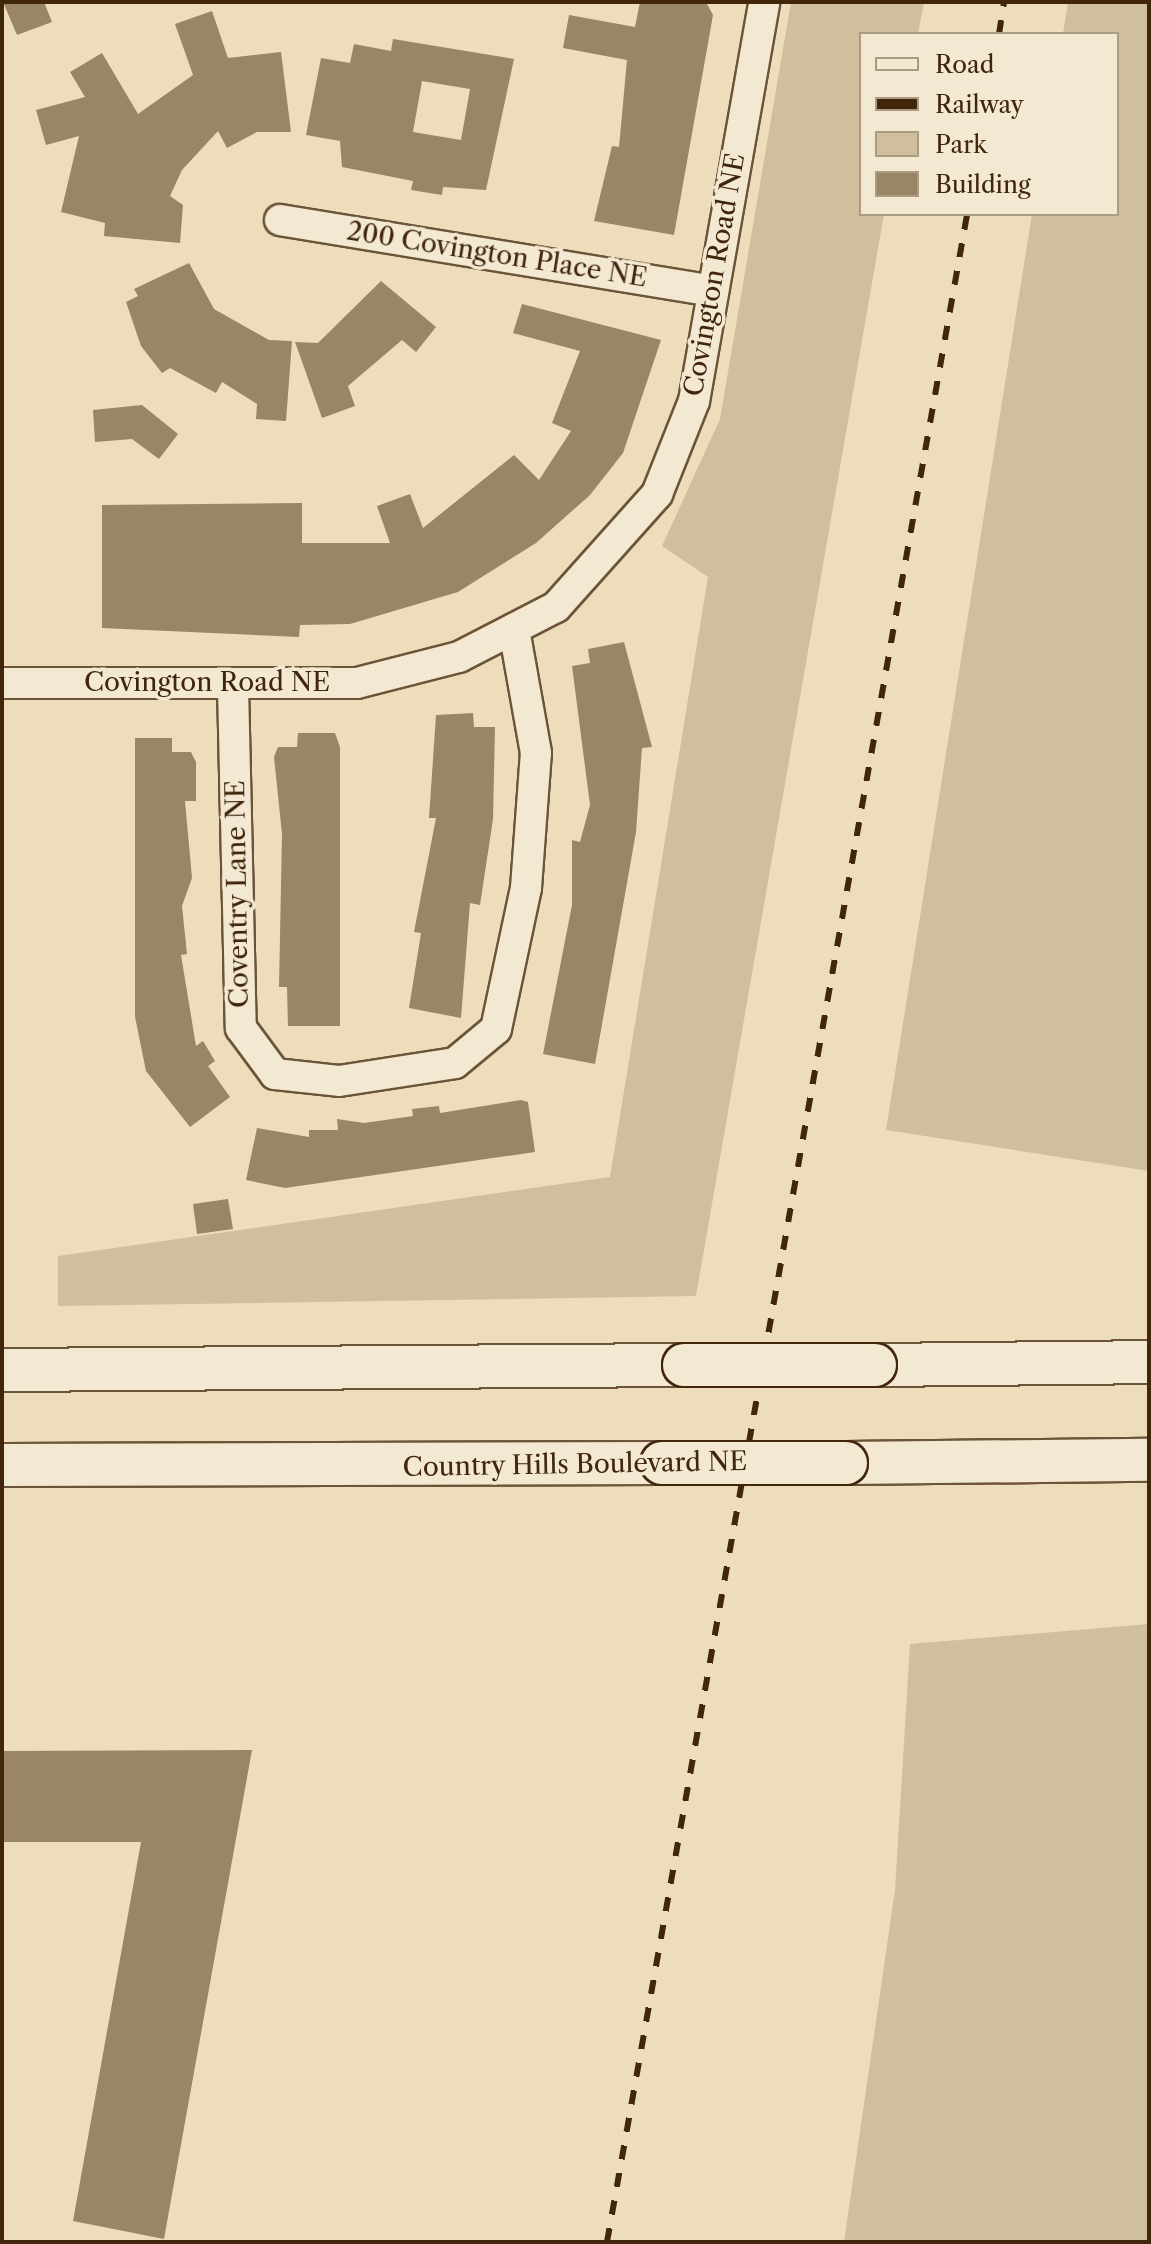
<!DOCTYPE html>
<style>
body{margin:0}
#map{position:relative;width:1151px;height:2244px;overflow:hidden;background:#edddbb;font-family:"Libre Caslon Text",serif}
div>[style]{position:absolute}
.green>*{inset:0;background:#d0be9d}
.building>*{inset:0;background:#9a8567}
.roads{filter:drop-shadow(2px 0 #6c5438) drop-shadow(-2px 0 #6c5438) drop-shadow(0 2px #6c5438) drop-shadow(0 -2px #6c5438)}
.street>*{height:30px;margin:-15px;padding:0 15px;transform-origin:15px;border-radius:15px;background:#f3e9d3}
.secondary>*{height:42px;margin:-21px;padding:0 21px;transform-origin:21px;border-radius:21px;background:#f3e9d3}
.rail>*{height:6px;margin-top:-3px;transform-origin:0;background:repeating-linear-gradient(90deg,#41260c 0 14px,transparent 0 28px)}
.bridges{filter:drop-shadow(2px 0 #41260c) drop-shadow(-2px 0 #41260c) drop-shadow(0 2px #41260c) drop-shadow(0 -2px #41260c)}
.secondary-bridge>*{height:42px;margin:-21px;padding:0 21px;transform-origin:21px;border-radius:21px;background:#f3e9d3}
span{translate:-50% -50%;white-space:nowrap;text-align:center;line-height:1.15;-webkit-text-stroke:7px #f3e9d3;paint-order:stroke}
.street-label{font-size:26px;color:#41260c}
.frame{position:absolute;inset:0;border:4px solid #41260c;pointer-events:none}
.legend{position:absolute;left:859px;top:32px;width:260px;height:184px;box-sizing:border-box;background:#f3e9d3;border:2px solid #ac9b83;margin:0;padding:10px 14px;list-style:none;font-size:24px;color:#41260c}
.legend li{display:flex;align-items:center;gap:16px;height:40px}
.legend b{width:40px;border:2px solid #ac9b83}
</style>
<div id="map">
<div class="green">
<i style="clip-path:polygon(791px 2px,924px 2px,918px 34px,861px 34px,861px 214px,884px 214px,696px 1296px,58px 1306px,58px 1256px,610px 1177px,708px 577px,662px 546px,720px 419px)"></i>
<i style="clip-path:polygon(1068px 2px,1149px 2px,1149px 1171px,886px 1130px,1032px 214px,1117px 214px,1117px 34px,1063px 34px)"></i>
<i style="clip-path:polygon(1149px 1624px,1149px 2242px,844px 2242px,895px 1890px,910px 1644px)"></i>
</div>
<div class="building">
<i style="clip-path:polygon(3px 2px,44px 2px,52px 22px,17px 35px)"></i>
<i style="clip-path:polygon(640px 2px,706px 2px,713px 15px,674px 235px,594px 221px,612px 146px,619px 147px,627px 60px,563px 48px,569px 15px,635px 27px)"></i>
<i style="clip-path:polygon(212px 11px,228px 58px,281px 52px,291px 132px,257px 132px,227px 148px,218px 131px,182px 170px,170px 196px,183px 205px,180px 243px,104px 236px,105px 223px,61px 212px,79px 136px,46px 145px,36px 110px,85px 97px,70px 72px,102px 53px,138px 114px,193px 75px,175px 24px)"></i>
<i style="clip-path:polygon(evenodd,393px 39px,514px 59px,486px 190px,443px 187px,442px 195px,411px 190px,413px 181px,342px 167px,340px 141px,306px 135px,321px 58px,350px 63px,354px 44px,391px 51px,393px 39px,422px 81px,470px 89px,461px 140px,413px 132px,422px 81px)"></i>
<i style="clip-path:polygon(189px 263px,214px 309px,269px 340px,292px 341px,286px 421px,256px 419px,257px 404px,222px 382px,216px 393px,170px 368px,162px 373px,141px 346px,126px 302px,138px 296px,134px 289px)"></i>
<i style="clip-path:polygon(381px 281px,436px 327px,416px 352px,402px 340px,348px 386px,355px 406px,322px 418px,295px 342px,318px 343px)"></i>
<i style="clip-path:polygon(522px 304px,661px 340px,623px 453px,590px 495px,536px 543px,458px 592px,350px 624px,300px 625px,299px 637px,102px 628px,102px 505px,302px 503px,302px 543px,390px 543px,377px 506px,410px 494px,423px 528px,514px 455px,539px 480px,571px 431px,552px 423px,580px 351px,513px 333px)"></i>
<i style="clip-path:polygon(142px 405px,178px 434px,159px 459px,132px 439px,95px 442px,93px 410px)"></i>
<i style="clip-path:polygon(624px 642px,652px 747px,642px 748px,636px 832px,595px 1064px,543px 1054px,572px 905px,572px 840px,580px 842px,590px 805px,572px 666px,590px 663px,588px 649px)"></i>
<i style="clip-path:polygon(473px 713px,474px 727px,495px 727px,493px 819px,480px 905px,470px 903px,461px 1018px,409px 1008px,421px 933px,414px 932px,436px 818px,429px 818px,436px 715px)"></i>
<i style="clip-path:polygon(298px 733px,335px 733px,340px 747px,340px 1026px,288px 1026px,287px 987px,279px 987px,282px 834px,274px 757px,278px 747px,297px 747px)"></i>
<i style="clip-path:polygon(135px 738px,172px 738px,172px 752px,191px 752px,196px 762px,196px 801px,185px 801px,192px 878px,182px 906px,187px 954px,181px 955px,196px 1046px,203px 1041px,215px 1061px,208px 1066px,230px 1097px,190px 1127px,146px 1071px,135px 1017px)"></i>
<i style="clip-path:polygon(521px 1100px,528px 1102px,535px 1152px,285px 1188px,246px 1180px,257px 1128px,309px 1137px,309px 1130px,338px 1130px,337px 1119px,364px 1123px,413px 1116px,412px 1109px,439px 1106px,440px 1113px)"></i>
<i style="clip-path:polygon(228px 1199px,233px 1229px,197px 1234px,193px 1204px)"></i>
<i style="clip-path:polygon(252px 1750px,164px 2239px,73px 2221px,141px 1842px,2px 1842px,2px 1751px)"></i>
</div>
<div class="roads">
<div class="street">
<i style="left:280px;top:220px;width:439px;rotate:9.3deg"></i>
<i style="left:2px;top:683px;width:355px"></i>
<i style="left:357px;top:683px;width:105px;rotate:-14.3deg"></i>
<i style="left:459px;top:657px;width:109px;rotate:-27.3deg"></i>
<i style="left:556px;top:607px;width:152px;rotate:-48.2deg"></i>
<i style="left:657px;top:494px;width:100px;rotate:-68.3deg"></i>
<i style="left:694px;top:401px;width:405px;rotate:-80deg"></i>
<i style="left:233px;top:686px;width:342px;rotate:88.7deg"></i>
<i style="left:241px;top:1028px;width:57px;rotate:53.5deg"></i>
<i style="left:275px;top:1074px;width:64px;rotate:6.2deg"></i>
<i style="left:339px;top:1081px;width:117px;rotate:-8.8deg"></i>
<i style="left:455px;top:1063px;width:53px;rotate:-39.7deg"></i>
<i style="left:496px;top:1029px;width:144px;rotate:-78deg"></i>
<i style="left:526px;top:888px;width:135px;rotate:-85.8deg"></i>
<i style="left:536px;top:753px;width:126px;rotate:-100.1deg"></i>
</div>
<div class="secondary">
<i style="left:875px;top:1365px;width:274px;rotate:-0.6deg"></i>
<i style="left:2px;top:1370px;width:682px;rotate:-0.42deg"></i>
<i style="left:846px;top:1463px;width:303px;rotate:-0.6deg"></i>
<i style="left:2px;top:1465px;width:660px;rotate:-0.17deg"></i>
</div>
</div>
<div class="rail">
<i style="left:999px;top:34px;width:32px;rotate:-81deg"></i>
<i style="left:607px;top:2242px;width:2060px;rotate:-79.93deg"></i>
</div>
<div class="bridges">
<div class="secondary-bridge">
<i style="left:684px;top:1365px;width:191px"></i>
<i style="left:662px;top:1463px;width:184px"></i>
</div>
</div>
<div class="street-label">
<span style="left:497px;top:255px;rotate:9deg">200 Covington Place NE</span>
<span style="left:715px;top:275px;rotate:-80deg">Covington Road NE</span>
<span style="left:207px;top:683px">Covington Road NE</span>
<span style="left:238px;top:894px;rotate:-91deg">Coventry Lane NE</span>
<span style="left:575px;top:1465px;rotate:-1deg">Country Hills Boulevard NE</span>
</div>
<div class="frame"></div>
<ul class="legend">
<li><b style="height:10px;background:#f3e9d3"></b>Road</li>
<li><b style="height:10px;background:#41260c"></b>Railway</li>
<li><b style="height:22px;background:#d0be9d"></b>Park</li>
<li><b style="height:22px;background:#9a8567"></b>Building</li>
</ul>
</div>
